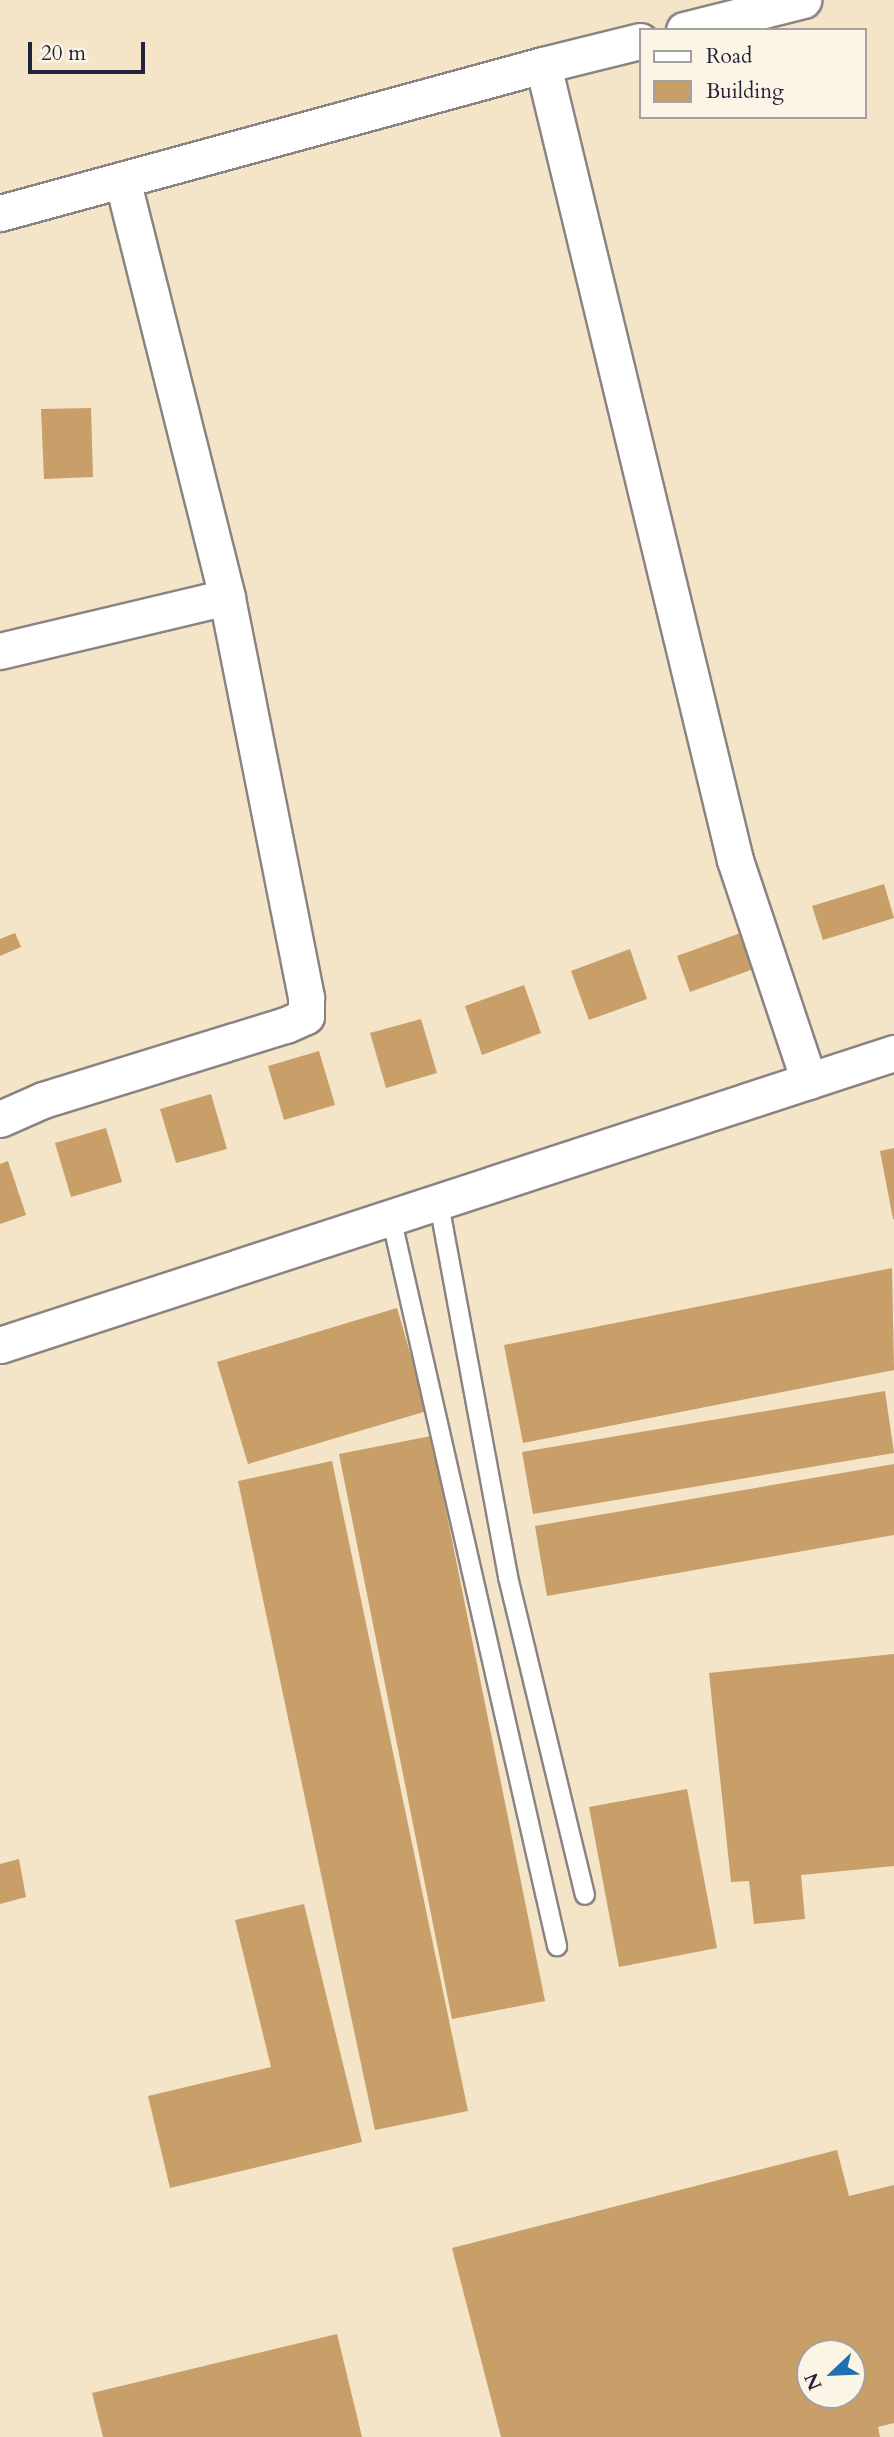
<!DOCTYPE html>
<style>
body{margin:0}
#map{position:relative;width:894px;height:2437px;overflow:hidden;background:#f4e4c8;font-family:Cardo,serif}
div>[style]{position:absolute}
.building>*{inset:0;background:#c89e69}
.roads{filter:drop-shadow(2px 0 #8b8382) drop-shadow(-2px 0 #8b8382) drop-shadow(0 2px #8b8382) drop-shadow(0 -2px #8b8382)}
.lane>*{height:18px;margin:-9px;padding:0 9px;transform-origin:9px;border-radius:9px;background:#fff}
.street>*{height:35px;margin:-17.5px;padding:0 17.5px;transform-origin:17.5px;border-radius:17.5px;background:#fff}
span{translate:-50% -50%;white-space:nowrap;text-align:center;line-height:1.15;-webkit-text-stroke:5px #fcf5e5;paint-order:stroke}
.legend{position:absolute;left:639px;top:28px;width:228px;height:91px;box-sizing:border-box;background:#fcf5e5;border:2px solid #a5a1a1;margin:0;padding:9px 12px;list-style:none;font-size:21px;color:#22223b}
.legend li{display:flex;align-items:center;gap:14px;height:35px}
.legend b{width:35px;border:2px solid #a5a1a1}
.north{position:absolute;left:796px;top:2339px;width:70px;height:70px;box-sizing:border-box;background:#fcf5e5;border:2px solid #a5a1a1;border-radius:50%;rotate:247deg;font-size:19px;font-weight:700;line-height:28px;text-align:center;color:#22223b}
.north::after{content:'';display:block;margin:auto;width:24px;height:32px;background:#1f6fb2;clip-path:polygon(50% 0,100% 100%,50% 72%,0 100%)}
.scale{position:absolute;left:28px;top:42px;width:117px;height:32px;box-sizing:border-box;border:4px solid #22223b;border-top:0;padding-left:9px;font-size:21px;line-height:24px;white-space:nowrap;color:#22223b;-webkit-text-stroke:5px #fcf5e5;paint-order:stroke}
</style>
<div id="map">
<div class="building">
<i style="clip-path:polygon(91px 408px,93px 477px,44px 479px,41px 409px)"></i>
<i style="clip-path:polygon(884px 884px,894px 918px,823px 940px,812px 906px)"></i>
<i style="clip-path:polygon(746px 931px,759px 967px,690px 992px,677px 956px)"></i>
<i style="clip-path:polygon(15px 933px,21px 947px,0 956px,0 939px)"></i>
<i style="clip-path:polygon(630px 949px,647px 999px,589px 1020px,571px 971px)"></i>
<i style="clip-path:polygon(524px 985px,541px 1033px,482px 1055px,465px 1006px)"></i>
<i style="clip-path:polygon(421px 1019px,437px 1073px,386px 1088px,370px 1033px)"></i>
<i style="clip-path:polygon(319px 1051px,335px 1105px,284px 1120px,268px 1066px)"></i>
<i style="clip-path:polygon(211px 1094px,227px 1149px,176px 1163px,160px 1109px)"></i>
<i style="clip-path:polygon(106px 1128px,122px 1182px,71px 1197px,55px 1143px)"></i>
<i style="clip-path:polygon(894px 1148px,894px 1219px,893px 1219px,880px 1151px)"></i>
<i style="clip-path:polygon(8px 1161px,26px 1215px,0 1224px,0 1164px)"></i>
<i style="clip-path:polygon(892px 1268px,894px 1370px,523px 1443px,504px 1345px)"></i>
<i style="clip-path:polygon(397px 1308px,427px 1411px,248px 1464px,217px 1362px)"></i>
<i style="clip-path:polygon(885px 1391px,894px 1453px,533px 1514px,522px 1452px)"></i>
<i style="clip-path:polygon(431px 1436px,545px 2001px,452px 2019px,339px 1454px)"></i>
<i style="clip-path:polygon(332px 1461px,468px 2111px,375px 2130px,238px 1481px)"></i>
<i style="clip-path:polygon(894px 1464px,894px 1535px,547px 1596px,535px 1526px)"></i>
<i style="clip-path:polygon(894px 1654px,894px 1866px,801px 1875px,805px 1919px,754px 1924px,749px 1881px,731px 1882px,709px 1673px)"></i>
<i style="clip-path:polygon(687px 1789px,717px 1948px,619px 1967px,589px 1807px)"></i>
<i style="clip-path:polygon(19px 1859px,26px 1897px,0 1904px,0 1864px)"></i>
<i style="clip-path:polygon(304px 1904px,362px 2142px,170px 2188px,148px 2096px,271px 2067px,235px 1920px)"></i>
<i style="clip-path:polygon(evenodd,837px 2150px,849px 2196px,894px 2185px,894px 2423px,878px 2427px,880px 2437px,501px 2437px,452px 2248px,837px 2150px,810px 2353px,852px 2353px,852px 2395px,810px 2395px,810px 2353px)"></i>
<i style="clip-path:polygon(337px 2334px,362px 2437px,103px 2437px,92px 2393px)"></i>
</div>
<div class="roads">
<div class="lane">
<i style="left:439px;top:1204px;width:379px;rotate:79.5deg"></i>
<i style="left:508px;top:1577px;width:327px;rotate:76.4deg"></i>
<i style="left:391px;top:1217px;width:748px;rotate:77.17deg"></i>
</div>
<div class="street">
<i style="left:684px;top:30px;width:123px;rotate:-14.1deg"></i>
<i style="left:640px;top:41px;width:100px;rotate:166.1deg"></i>
<i style="left:543px;top:65px;width:818px;rotate:76.42deg"></i>
<i style="left:735px;top:860px;width:233px;rotate:71.5deg"></i>
<i style="left:0;top:213px;width:563px;rotate:-15.25deg"></i>
<i style="left:0;top:651px;width:233px;rotate:-13.4deg"></i>
<i style="left:0;top:1119px;width:47px;rotate:-23.8deg"></i>
<i style="left:43px;top:1100px;width:254px;rotate:-17.2deg"></i>
<i style="left:286px;top:1025px;width:22px;rotate:-24deg"></i>
<i style="left:306px;top:1016px;width:19px;rotate:-90deg"></i>
<i style="left:306px;top:997px;width:408px;rotate:-101.2deg"></i>
<i style="left:227px;top:597px;width:430px;rotate:-104.1deg"></i>
<i style="left:0;top:1345px;width:940px;rotate:-18.09deg"></i>
</div>
</div>
<ul class="legend">
<li><b style="height:9px;background:#fff"></b>Road</li>
<li><b style="height:19px;background:#c89e69"></b>Building</li>
</ul>
<div class="north">N</div>
<div class="scale">20 m</div>
</div>
